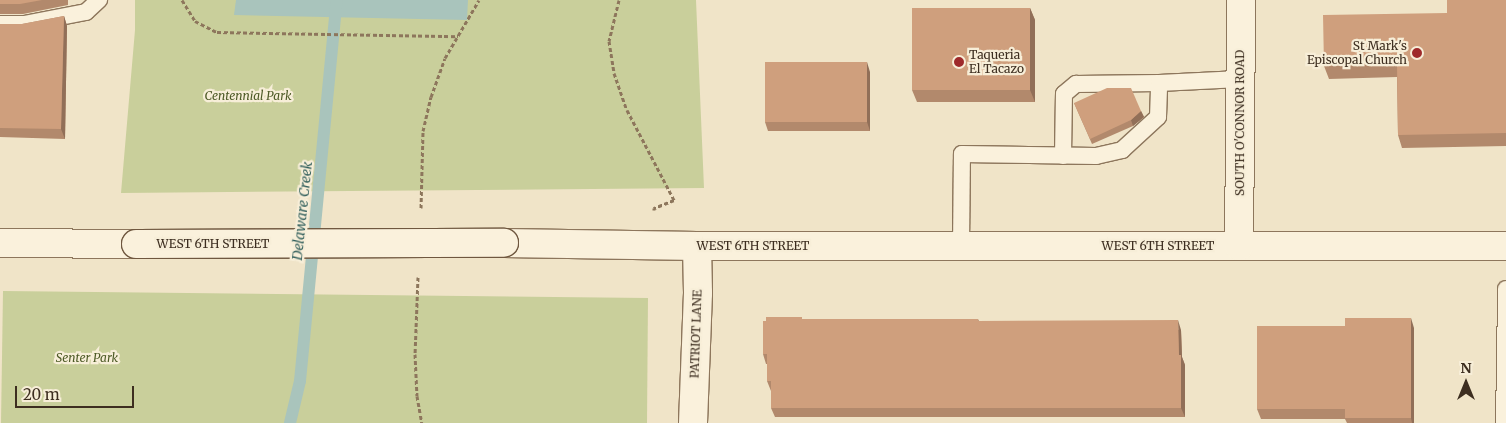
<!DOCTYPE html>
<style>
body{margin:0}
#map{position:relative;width:1506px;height:423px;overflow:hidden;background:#f0e4c8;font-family:Merriweather,serif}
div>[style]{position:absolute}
.green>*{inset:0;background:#c9cf9b}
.water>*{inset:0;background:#a9c4bc}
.stream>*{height:12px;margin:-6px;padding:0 6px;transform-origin:6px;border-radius:6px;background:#a9c4bc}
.path>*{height:3px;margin-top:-1.5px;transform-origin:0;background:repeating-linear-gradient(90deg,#8d765c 0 4px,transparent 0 6.5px)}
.roads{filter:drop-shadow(1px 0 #8d765c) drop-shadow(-1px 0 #8d765c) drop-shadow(0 1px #8d765c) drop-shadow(0 -1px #8d765c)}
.lane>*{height:16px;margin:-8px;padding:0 8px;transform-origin:8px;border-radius:8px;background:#faf1dc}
.street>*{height:28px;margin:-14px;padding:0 14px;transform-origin:14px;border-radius:14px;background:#faf1dc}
.secondary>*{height:28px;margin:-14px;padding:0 14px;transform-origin:14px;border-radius:14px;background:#faf1dc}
.bridges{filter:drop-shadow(1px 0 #6f573f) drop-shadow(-1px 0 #6f573f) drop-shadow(0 1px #6f573f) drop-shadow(0 -1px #6f573f)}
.secondary-bridge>*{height:28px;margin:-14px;padding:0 14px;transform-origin:14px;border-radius:14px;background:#faf1dc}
.wall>*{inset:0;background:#b2896c}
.shaded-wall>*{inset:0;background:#916f58}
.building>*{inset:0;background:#cf9f7d}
.dots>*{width:14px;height:14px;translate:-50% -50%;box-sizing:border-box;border:2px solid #f7eed8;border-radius:50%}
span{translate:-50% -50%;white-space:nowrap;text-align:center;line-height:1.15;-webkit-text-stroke:4.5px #f7eed8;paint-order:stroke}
.poi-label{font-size:12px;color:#3d2e20}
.right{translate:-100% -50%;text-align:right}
.left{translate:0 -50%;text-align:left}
.park-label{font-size:12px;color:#4d5a26;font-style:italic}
.street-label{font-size:12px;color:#3d2e20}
.water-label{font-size:14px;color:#2f5d5a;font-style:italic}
.north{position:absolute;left:1441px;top:358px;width:50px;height:50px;-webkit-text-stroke:4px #f7eed8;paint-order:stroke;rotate:0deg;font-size:14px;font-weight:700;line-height:20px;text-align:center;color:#3d2e20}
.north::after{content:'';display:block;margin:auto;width:18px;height:22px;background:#3d2e20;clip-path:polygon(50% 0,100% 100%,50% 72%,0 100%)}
.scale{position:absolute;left:15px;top:386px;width:119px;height:22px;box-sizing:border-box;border:2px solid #3d2e20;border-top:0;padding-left:6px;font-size:15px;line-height:18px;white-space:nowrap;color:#3d2e20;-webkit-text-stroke:4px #f7eed8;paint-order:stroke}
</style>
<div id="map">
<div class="green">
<i style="clip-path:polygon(135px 0,696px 0,704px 188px,121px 193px,135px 30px)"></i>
<i style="clip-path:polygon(3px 291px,648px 298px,647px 423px,1px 423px)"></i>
</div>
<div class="water">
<i style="clip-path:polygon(236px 0,468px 0,467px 20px,234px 15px)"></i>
</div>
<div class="stream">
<i style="left:290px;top:423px;width:43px;rotate:-76.6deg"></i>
<i style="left:300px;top:381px;width:383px;rotate:-84.5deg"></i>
</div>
<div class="path">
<i style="left:182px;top:0;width:25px;rotate:58deg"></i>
<i style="left:195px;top:21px;width:25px;rotate:27deg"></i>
<i style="left:217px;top:32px;width:241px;rotate:1deg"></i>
<i style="left:619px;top:0;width:42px;rotate:103.7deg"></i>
<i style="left:609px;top:41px;width:32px;rotate:81deg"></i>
<i style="left:614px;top:73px;width:39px;rotate:71deg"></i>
<i style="left:627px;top:110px;width:102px;rotate:62.4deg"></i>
<i style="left:674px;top:200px;width:22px;rotate:158deg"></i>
<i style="left:654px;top:208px;width:2px;rotate:90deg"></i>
<i style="left:421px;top:208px;width:77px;rotate:-88.5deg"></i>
<i style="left:423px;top:131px;width:35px;rotate:-77deg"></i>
<i style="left:431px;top:97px;width:41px;rotate:-70.3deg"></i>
<i style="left:445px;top:58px;width:67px;rotate:-59.6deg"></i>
<i style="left:418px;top:277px;width:77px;rotate:92.2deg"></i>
<i style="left:415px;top:354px;width:42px;rotate:87.3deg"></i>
<i style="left:417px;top:396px;width:27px;rotate:80deg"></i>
</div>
<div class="roads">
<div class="lane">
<i style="left:0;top:24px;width:24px"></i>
<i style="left:24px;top:24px;width:63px;rotate:-11deg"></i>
<i style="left:86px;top:12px;width:18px;rotate:-43deg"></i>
<i style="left:1063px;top:156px;width:62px;rotate:-89.1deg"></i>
<i style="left:1064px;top:94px;width:16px;rotate:-40deg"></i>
<i style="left:1076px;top:84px;width:83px;rotate:-0.7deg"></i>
<i style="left:961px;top:246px;width:92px;rotate:-89.4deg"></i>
<i style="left:962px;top:154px;width:134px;rotate:0.9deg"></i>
<i style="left:1096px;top:156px;width:27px;rotate:-13deg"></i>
<i style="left:1122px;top:150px;width:49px;rotate:-42.5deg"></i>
<i style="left:1158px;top:117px;width:34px;rotate:-88deg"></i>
<i style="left:1159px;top:83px;width:81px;rotate:-2.8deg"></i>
<i style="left:1504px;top:423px;width:134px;rotate:-89.1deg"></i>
</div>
<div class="street">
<i style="left:693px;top:423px;width:130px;rotate:-87.8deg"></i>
<i style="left:698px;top:293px;width:47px;rotate:-91.2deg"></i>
</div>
<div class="secondary">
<i style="left:0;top:243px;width:136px;rotate:0.4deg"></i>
<i style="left:504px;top:243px;width:193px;rotate:0.9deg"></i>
<i style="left:697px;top:246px;width:809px"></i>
<i style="left:1239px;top:246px;width:246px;rotate:-89.5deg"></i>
</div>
</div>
<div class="bridges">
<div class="secondary-bridge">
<i style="left:136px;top:244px;width:368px;rotate:-0.2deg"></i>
</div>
</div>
<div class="wall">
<i style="clip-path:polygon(0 0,68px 0,68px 5px,23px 14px,0 14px)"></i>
<i style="clip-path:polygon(1506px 0,1506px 146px,1402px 148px,1398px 135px,1397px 77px,1329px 79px,1324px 66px)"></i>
<i style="clip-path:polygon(1030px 8px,1035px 20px,1035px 102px,917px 102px,912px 90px)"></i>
<i style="clip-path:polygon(64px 16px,67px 26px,65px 139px,0 137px,0 24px,22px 24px)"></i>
<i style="clip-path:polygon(870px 72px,870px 131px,768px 131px,765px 122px)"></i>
<i style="clip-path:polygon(1074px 103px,1141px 111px,1144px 117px,1133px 126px,1092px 144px)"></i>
<i style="clip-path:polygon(802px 319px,978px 319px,979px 321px,1181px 330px,1182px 357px,1185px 365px,1185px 417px,775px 417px,771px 408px,771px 391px,767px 381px,767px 364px,766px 364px,763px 354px)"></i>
<i style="clip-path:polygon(1414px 328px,1414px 423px,1347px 423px,1345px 419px,1261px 419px,1257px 409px)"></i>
</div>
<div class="shaded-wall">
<i style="clip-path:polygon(1030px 8px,1035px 20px,1035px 102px,1030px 90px)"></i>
<i style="clip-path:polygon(64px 16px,67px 26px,65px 139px,61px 129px)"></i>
<i style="clip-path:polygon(867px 62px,870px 72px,870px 131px,867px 122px)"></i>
<i style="clip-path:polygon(1141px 111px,1144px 117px,1133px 126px,1131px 120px)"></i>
<i style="clip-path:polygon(1411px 318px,1414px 328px,1414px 423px,1412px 423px,1411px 418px)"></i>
<i style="clip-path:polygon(1178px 320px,1181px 330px,1182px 357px,1185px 365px,1185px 417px,1181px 408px,1179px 355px)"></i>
</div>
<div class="building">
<i style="clip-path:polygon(0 0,42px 0,20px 4px,0 4px)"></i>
<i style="clip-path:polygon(1447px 0,1506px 0,1506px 133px,1398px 135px,1397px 64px,1324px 66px,1323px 15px,1447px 13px)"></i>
<i style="clip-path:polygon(912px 8px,1030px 8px,1030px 90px,912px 90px)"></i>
<i style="clip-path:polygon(64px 16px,61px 129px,0 128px,0 24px,22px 24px)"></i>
<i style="clip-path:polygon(765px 62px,867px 62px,867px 122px,765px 122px)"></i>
<i style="clip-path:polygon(1107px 88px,1131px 88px,1141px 111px,1131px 120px,1090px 139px,1074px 103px)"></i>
<i style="clip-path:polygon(766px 317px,802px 317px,802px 319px,978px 319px,978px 321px,1178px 320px,1179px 355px,1181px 355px,1181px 408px,771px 408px,771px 381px,767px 381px,767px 354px,763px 354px,763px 321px,766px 321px)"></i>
<i style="clip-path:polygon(1345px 318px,1411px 318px,1411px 418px,1345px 418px,1345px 409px,1257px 409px,1257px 326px,1345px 326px)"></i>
</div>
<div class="dots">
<i style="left:1417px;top:53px;background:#9e2a2b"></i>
<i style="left:959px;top:62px;background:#9e2a2b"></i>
</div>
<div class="poi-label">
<span class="right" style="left:1407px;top:53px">St Mark's<br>Episcopal Church</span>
<span class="left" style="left:969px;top:62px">Taqueria<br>El Tacazo</span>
</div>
<div class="park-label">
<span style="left:248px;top:96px">Centennial Park</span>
<span style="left:87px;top:358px">Senter Park</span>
</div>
<div class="street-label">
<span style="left:1240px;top:123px;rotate:-90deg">SOUTH O'CONNOR ROAD</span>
<span style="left:213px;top:244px">WEST 6TH STREET</span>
<span style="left:753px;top:246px">WEST 6TH STREET</span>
<span style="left:1158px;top:246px">WEST 6TH STREET</span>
<span style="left:696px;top:334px;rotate:-88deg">PATRIOT LANE</span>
</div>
<div class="water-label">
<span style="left:302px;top:211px;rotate:-84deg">Delaware Creek</span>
</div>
<div class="north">N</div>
<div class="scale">20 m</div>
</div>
